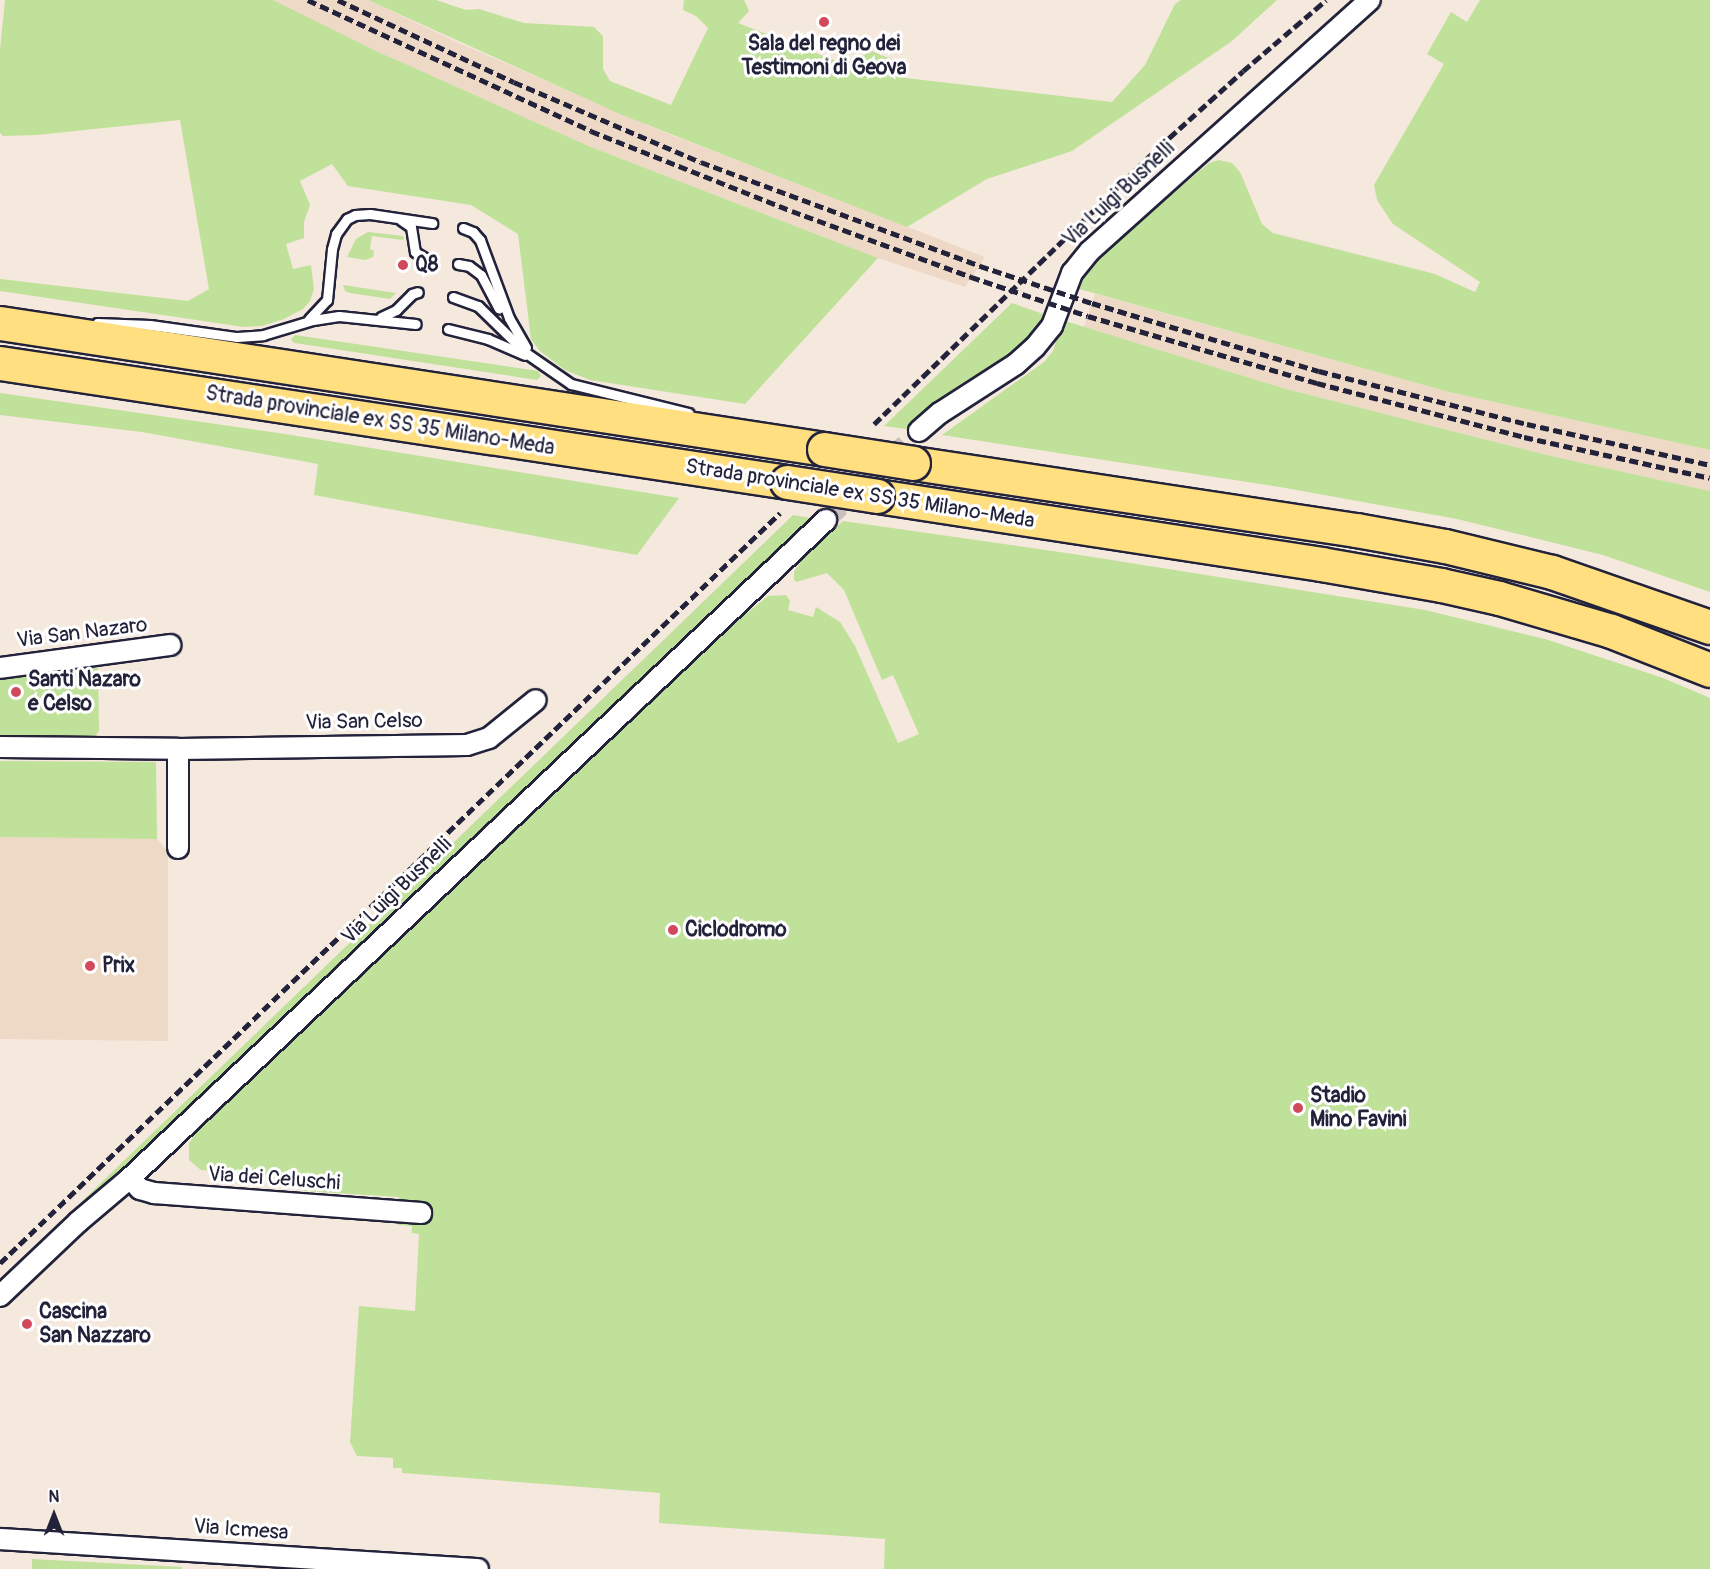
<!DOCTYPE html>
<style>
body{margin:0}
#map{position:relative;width:1710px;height:1569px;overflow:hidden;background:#f5e8dd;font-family:Pangolin,sans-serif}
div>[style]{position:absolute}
.built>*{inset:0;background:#eed8c6}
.green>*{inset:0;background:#c0e199}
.minor-tunnel>*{height:20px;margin-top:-10px;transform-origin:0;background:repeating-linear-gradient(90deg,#cbc0bd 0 20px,transparent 0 30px)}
.roads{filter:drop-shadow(2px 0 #22223b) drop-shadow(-2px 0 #22223b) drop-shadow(0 2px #22223b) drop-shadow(0 -2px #22223b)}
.service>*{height:9px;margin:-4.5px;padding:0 4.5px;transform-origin:4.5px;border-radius:4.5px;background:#fff}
.minor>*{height:20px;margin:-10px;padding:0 10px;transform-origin:10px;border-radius:10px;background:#fff}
.trunk>*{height:33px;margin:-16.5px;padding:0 16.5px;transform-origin:16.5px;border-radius:16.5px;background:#ffdf80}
.rail>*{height:4.5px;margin-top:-2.25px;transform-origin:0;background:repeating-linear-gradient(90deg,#22223b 0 9px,transparent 0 13.5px)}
.bridges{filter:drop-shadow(2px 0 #22223b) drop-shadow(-2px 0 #22223b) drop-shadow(0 2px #22223b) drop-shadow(0 -2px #22223b)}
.trunk-bridge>*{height:33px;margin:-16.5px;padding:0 16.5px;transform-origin:16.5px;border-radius:16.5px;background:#ffdf80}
.dots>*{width:16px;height:16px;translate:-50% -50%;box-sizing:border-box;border:3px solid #fff;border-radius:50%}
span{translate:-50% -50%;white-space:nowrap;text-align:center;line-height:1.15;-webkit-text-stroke:6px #fff;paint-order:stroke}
.poi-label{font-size:21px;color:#22223b;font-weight:700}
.left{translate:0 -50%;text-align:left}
.street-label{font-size:21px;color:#22223b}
.north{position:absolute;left:24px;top:1485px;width:60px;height:60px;-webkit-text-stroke:4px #fff;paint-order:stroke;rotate:0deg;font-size:16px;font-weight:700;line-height:24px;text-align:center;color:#22223b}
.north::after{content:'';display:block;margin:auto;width:21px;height:27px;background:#22223b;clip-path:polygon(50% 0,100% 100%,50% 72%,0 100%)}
</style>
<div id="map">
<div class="built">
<i style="clip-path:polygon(273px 0,368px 0,459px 43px,661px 131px,985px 257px,965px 287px,878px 258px,591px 147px,374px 50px)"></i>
<i style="clip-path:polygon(1095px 294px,1449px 392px,1710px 450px,1710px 491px,1551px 456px,1286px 389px,1084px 327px)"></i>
<i style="clip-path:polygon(0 837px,157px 839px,168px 852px,168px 1041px,0 1039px)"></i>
</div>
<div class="green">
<i style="clip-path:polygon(5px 0,273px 0,374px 50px,591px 147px,878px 258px,745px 404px,590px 380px,565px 370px,540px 351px,531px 339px,518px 234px,471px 205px,348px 186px,332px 164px,300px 181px,310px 205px,304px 222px,304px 238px,286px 244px,293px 269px,311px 265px,314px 289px,310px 301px,303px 309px,284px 319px,262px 326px,244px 327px,0 291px,0 279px,188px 301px,209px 289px,180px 120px,37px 135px,3px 136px,0 133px,0 50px)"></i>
<i style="clip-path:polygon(368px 0,436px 0,466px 10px,479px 9px,524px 23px,594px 27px,603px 36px,603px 69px,610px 81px,671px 105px,708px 28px,696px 16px,683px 10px,684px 0,744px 0,749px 11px,738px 23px,844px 64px,872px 51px,895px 61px,897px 77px,1112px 102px,1145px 65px,1175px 4px,1181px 0,1277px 0,1232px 41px,1072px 151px,987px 179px,907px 227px,620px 114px)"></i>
<i style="clip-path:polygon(1480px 0,1710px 0,1710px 450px,1449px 392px,1072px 287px,1092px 262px,1209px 163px,1219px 160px,1232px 163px,1240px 172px,1262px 224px,1273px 233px,1435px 274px,1475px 292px,1480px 282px,1393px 224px,1377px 200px,1374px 185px,1444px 64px,1427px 54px,1451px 12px,1467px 22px)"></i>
<i style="clip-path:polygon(368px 232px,403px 236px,404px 238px,403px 240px,372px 236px,370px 249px,374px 251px,373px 257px,365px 260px,347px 257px,356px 239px)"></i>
<i style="clip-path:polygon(343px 285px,396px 293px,390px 299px,350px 293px,345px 291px)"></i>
<i style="clip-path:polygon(1012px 303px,1049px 316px,1024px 345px,955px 388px,906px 429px,884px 426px)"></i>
<i style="clip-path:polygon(1062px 320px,1286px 389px,1551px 456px,1710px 491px,1710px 592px,1603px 555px,1457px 519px,1280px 487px,942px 435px,1044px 362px,1053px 351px)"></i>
<i style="clip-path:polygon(295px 335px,538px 371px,541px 376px,537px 380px,295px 343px,291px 340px)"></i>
<i style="clip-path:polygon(0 393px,285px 434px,679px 498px,637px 555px,314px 495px,318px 464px,142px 432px,0 415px)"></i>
<i style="clip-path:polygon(793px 515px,811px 518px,277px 1026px,124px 1168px,77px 1206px)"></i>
<i style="clip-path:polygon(843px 521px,1080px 555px,1425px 610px,1545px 639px,1663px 678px,1710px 698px,1710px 1569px,884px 1569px,885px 1539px,659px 1523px,660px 1493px,402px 1473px,402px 1468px,393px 1468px,393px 1458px,357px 1456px,350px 1442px,359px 1306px,415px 1311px,419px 1234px,412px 1233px,412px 1226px,398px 1225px,399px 1197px,304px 1191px,295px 1178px,201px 1170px,189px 1160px,189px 1143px,199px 1129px,247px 1083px,559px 785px,731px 626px,768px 596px,786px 595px,790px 601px,788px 610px,813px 617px,816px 607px,840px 622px,855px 646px,898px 743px,919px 734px,893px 675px,882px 680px,844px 590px,827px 573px,796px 582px,794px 579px,794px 572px,802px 560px)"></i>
<i style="clip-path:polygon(98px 667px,99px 731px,95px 736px,0 736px,0 678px)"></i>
<i style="clip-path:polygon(0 761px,156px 762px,157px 839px,0 837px)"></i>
<i style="clip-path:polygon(32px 1559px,182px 1567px,182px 1569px,32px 1569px)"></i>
</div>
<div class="minor-tunnel">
<i style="left:826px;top:520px;width:129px;rotate:-43.7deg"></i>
</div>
<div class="roads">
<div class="service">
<i style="left:401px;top:220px;width:12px;rotate:35deg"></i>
<i style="left:411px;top:227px;width:25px;rotate:81deg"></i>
<i style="left:415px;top:252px;width:13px;rotate:32deg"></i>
<i style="left:463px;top:228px;width:11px;rotate:22deg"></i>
<i style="left:473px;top:232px;width:11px;rotate:49deg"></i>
<i style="left:480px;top:240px;width:83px;rotate:69.6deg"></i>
<i style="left:509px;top:318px;width:34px;rotate:60deg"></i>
<i style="left:458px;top:264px;width:11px;rotate:10deg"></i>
<i style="left:469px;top:266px;width:15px;rotate:37deg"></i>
<i style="left:481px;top:275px;width:38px;rotate:62deg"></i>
<i style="left:453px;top:297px;width:27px;rotate:20deg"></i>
<i style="left:478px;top:306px;width:67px;rotate:44.4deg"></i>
<i style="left:526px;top:353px;width:55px;rotate:34.6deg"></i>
<i style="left:571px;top:384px;width:121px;rotate:13.9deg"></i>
<i style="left:381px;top:317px;width:17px;rotate:-25deg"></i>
<i style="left:396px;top:310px;width:23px;rotate:-45deg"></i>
<i style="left:412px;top:294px;width:6px;rotate:-18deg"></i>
<i style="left:309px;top:319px;width:26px;rotate:-47deg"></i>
<i style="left:327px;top:300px;width:51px;rotate:-84.4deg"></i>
<i style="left:332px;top:249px;width:16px;rotate:-75deg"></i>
<i style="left:336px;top:234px;width:19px;rotate:-54deg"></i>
<i style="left:347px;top:219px;width:9px;rotate:-27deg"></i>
<i style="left:355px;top:215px;width:15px;rotate:-4deg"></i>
<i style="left:370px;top:214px;width:63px;rotate:8.3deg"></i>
<i style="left:97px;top:323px;width:53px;rotate:2.2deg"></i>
<i style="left:150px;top:325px;width:88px;rotate:7.9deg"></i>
<i style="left:237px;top:337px;width:26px;rotate:-4deg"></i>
<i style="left:263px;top:335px;width:52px;rotate:-16.7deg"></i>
<i style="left:313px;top:320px;width:26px;rotate:-9deg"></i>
<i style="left:339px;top:316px;width:77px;rotate:5.9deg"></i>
<i style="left:448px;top:329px;width:41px;rotate:14deg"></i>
<i style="left:488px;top:339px;width:40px;rotate:23.4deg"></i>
</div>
<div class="minor">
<i style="left:919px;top:431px;width:28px;rotate:-41deg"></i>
<i style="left:940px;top:413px;width:90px;rotate:-32.8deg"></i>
<i style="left:1016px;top:364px;width:25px;rotate:-42deg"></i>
<i style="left:1035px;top:347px;width:27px;rotate:-51deg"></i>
<i style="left:1052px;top:326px;width:57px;rotate:-69.3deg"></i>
<i style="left:1072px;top:273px;width:28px;rotate:-51deg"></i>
<i style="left:1090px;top:251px;width:376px;rotate:-41.9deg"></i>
<i style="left:0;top:668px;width:172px;rotate:-7.7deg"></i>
<i style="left:0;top:747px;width:178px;rotate:0.6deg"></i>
<i style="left:178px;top:749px;width:289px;rotate:-0.8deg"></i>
<i style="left:467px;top:745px;width:23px;rotate:-18deg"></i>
<i style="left:489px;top:738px;width:60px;rotate:-39deg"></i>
<i style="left:178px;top:749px;width:99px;rotate:90deg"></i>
<i style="left:130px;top:1178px;width:15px;rotate:48deg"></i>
<i style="left:140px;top:1189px;width:15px;rotate:16deg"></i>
<i style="left:154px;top:1193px;width:268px;rotate:4.3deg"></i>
<i style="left:0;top:1296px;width:108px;rotate:-43.5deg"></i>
<i style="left:78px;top:1222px;width:68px;rotate:-40.2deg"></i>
<i style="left:130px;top:1178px;width:958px;rotate:-43.39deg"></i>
<i style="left:0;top:1539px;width:479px;rotate:3.6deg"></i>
</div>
<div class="trunk">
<i style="left:0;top:323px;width:834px;rotate:8.69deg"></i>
<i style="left:0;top:363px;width:796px;rotate:8.6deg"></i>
<i style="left:913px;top:463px;width:448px;rotate:8.6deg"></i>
<i style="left:1356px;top:530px;width:90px;rotate:10.2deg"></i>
<i style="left:1445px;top:546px;width:110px;rotate:13.7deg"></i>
<i style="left:1552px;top:572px;width:167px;rotate:19.2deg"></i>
<i style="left:877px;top:496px;width:449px;rotate:8.7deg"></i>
<i style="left:1321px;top:564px;width:122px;rotate:9.9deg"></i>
<i style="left:1441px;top:585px;width:59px;rotate:12.6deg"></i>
<i style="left:1499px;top:598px;width:117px;rotate:16.4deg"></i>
<i style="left:1611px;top:631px;width:106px;rotate:21.5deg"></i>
</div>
</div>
<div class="rail">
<i style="left:308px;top:0;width:312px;rotate:24.8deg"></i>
<i style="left:591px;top:131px;width:216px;rotate:21.7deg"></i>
<i style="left:792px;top:211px;width:191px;rotate:20.2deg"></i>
<i style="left:971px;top:277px;width:123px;rotate:18.4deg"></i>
<i style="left:1088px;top:316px;width:239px;rotate:16.3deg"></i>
<i style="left:1317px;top:383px;width:214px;rotate:14.6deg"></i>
<i style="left:1524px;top:437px;width:190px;rotate:12.4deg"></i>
<i style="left:338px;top:0;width:194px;rotate:25deg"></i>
<i style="left:514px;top:82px;width:203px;rotate:23.2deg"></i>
<i style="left:701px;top:162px;width:298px;rotate:20.4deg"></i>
<i style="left:980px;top:266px;width:118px;rotate:18.3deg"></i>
<i style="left:1092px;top:303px;width:237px;rotate:16.7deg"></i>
<i style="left:1319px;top:371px;width:215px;rotate:14.3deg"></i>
<i style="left:1527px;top:424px;width:188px;rotate:12.6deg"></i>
<i style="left:874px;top:424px;width:397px;rotate:-44.2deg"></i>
<i style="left:1159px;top:147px;width:113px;rotate:-42.1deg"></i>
<i style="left:1243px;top:71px;width:109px;rotate:-40.5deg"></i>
<i style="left:0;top:1263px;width:1082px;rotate:-43.88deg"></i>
</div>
<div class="bridges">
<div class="trunk-bridge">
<i style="left:824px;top:449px;width:90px;rotate:8.9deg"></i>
<i style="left:787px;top:482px;width:91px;rotate:8.8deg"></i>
</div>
</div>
<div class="dots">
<i style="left:824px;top:22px;background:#d1495b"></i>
<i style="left:403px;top:265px;background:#d1495b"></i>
<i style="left:16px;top:692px;background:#d1495b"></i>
<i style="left:673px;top:930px;background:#d1495b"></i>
<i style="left:90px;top:966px;background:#d1495b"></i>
<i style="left:1298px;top:1108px;background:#d1495b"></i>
<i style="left:27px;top:1324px;background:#d1495b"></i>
</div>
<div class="poi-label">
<span style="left:824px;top:56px">Sala del regno dei<br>Testimoni di Geova</span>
<span class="left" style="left:415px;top:265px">Q8</span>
<span class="left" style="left:28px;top:692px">Santi Nazaro<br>e Celso</span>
<span class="left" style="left:685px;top:930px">Ciclodromo</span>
<span class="left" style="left:102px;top:966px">Prix</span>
<span class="left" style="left:1310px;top:1108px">Stadio<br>Mino Favini</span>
<span class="left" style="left:39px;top:1324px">Cascina<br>San Nazzaro</span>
</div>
<div class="street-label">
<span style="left:1119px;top:194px;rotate:-43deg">Via Luigi Busnelli</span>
<span style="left:380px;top:421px;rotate:9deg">Strada provinciale ex SS 35 Milano-Meda</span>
<span style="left:860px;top:494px;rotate:9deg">Strada provinciale ex SS 35 Milano-Meda</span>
<span style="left:82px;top:633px;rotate:-7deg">Via San Nazaro</span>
<span style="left:364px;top:722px;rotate:-1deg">Via San Celso</span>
<span style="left:397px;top:891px;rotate:-44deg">Via Luigi Busnelli</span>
<span style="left:274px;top:1179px;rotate:4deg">Via dei Celuschi</span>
<span style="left:241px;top:1530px;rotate:4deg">Via Icmesa</span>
</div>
<div class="north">N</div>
</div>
